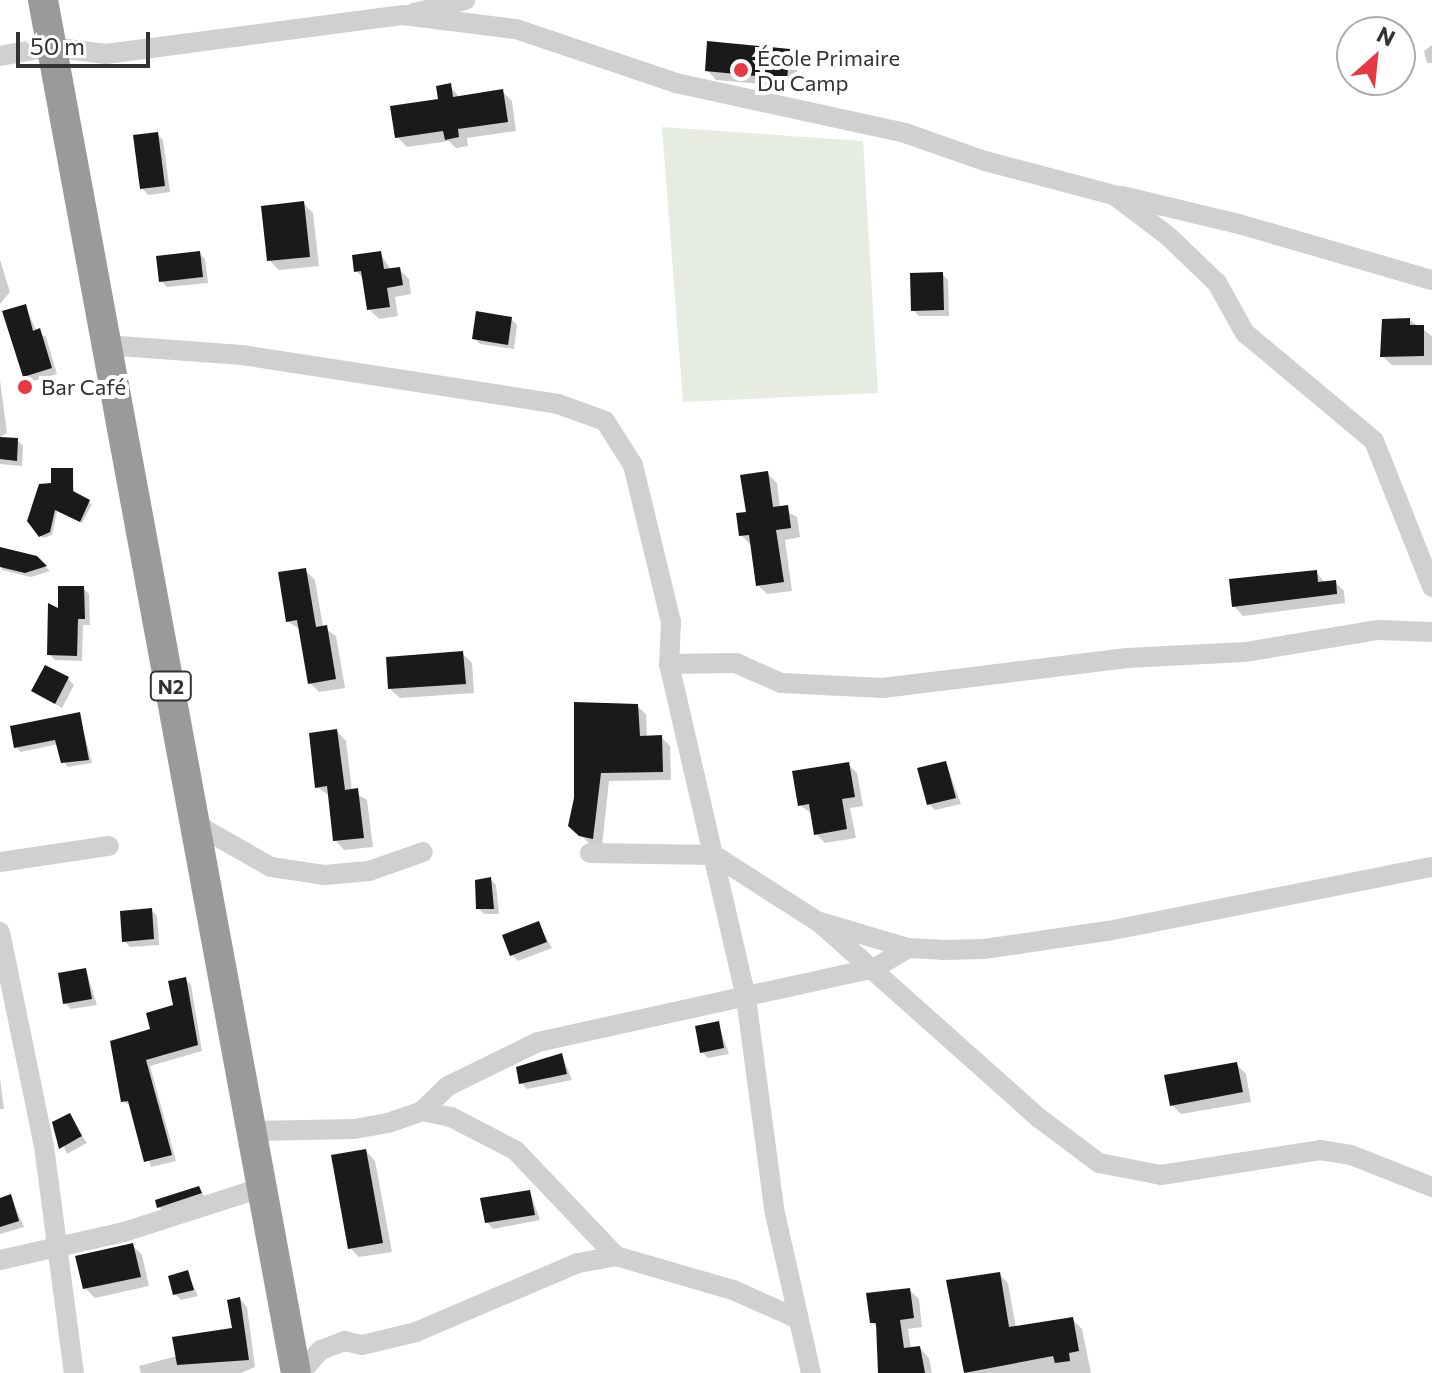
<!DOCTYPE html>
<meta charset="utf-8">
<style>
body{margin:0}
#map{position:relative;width:1432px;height:1373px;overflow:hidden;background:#fff;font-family:Commissioner,sans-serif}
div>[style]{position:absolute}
.green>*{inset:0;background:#e6ecdf}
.shadow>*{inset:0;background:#0003}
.building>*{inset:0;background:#1a1a1a}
.minor>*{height:20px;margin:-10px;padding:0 10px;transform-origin:10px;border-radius:10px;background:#d0d0d0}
.highway>*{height:30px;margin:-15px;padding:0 15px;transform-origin:15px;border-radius:15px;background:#9a9a9a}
.dots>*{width:22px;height:22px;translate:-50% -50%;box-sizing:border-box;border:4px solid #fff;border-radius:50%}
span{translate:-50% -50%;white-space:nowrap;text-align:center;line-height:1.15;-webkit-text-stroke:8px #fff;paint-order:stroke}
.shield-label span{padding:2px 6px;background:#fff;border:2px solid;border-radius:6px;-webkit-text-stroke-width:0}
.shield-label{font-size:20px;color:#333;font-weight:700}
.poi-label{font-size:22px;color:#333}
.left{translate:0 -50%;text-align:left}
.north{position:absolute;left:1336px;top:16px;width:80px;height:80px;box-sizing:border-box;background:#fff;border:2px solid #adadad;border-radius:50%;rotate:27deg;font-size:22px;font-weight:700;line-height:32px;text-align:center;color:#333}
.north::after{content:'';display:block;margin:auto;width:28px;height:36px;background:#e63946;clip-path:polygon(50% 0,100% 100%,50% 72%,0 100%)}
.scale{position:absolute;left:16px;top:32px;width:134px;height:36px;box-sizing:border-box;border:4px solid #333;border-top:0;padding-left:10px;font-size:24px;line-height:28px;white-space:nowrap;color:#333;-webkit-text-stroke:6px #fff;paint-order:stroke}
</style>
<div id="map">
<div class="green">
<i style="clip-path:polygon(662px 127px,863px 141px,878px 393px,683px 402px)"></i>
</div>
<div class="shadow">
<i style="clip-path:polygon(1432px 45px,1432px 63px,1427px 63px,1424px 51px)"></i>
<i style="clip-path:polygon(789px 51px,798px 61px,796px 87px,716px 80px,707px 70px)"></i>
<i style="clip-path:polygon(450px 86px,460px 98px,502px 91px,512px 101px,516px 131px,467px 138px,468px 146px,456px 148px,449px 141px,407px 147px,397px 137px,441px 101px)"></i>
<i style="clip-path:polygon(157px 134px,163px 140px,170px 192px,148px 195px,142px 188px)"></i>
<i style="clip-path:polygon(303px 203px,313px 213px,319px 266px,279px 270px,269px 260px)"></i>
<i style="clip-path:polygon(199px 253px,205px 259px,208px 283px,167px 287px,161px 281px)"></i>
<i style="clip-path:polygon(380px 253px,391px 270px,399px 269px,409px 279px,411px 294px,395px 297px,398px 316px,379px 319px,369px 309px,364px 279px,356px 271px)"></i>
<i style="clip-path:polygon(0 260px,10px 292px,0 304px,0 339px)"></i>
<i style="clip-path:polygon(942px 274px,948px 280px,949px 316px,919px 316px,913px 310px)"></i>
<i style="clip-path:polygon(25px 306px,37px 332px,46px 337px,57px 374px,30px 382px,24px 376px)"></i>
<i style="clip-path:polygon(511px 319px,517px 325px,514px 349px,480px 344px,474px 338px)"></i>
<i style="clip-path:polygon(1410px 320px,1432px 336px,1432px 365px,1392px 365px,1382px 356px)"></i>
<i style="clip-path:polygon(0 380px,7px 433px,0 437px)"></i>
<i style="clip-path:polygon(0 439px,17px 440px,23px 446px,22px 466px,0 464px)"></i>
<i style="clip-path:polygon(73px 470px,74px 494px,92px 504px,82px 523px,57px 511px,52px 535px,43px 538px,29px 521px,53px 485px)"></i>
<i style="clip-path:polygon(767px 473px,777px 483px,780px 508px,797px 517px,800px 537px,785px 540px,792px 591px,767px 594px,758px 585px,751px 545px,741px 535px)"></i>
<i style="clip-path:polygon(0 550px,36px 558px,50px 571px,31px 577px,2px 570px)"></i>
<i style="clip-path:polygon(305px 570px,315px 580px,323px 627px,336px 636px,345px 688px,319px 692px,310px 683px,301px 630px,287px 621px)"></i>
<i style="clip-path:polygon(1316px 572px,1325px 583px,1335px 582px,1344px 591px,1345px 603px,1243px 616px,1234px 606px)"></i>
<i style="clip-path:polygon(83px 588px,89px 594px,90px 625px,83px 625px,82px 661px,55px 660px,49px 654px,60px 611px)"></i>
<i style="clip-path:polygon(462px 653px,472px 663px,474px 693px,400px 698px,390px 689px)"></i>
<i style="clip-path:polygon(68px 679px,74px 685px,62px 708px,33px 691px)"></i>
<i style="clip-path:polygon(637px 706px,646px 714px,647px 738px,661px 737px,670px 746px,671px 780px,609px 781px,602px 846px,590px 844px,570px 825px)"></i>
<i style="clip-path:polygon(79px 714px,92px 763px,67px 767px,58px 744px,21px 752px,16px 747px)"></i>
<i style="clip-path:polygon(337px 731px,346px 741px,352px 791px,367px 800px,373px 847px,344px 850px,335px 840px,330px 796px,317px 787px)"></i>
<i style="clip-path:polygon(946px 763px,961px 804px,935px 810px,929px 804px)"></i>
<i style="clip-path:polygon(848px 764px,857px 773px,863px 806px,850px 808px,856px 838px,825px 843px,816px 834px,812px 814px,800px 805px)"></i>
<i style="clip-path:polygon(490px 879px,496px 885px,499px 914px,484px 914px,478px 908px)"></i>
<i style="clip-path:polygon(151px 910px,157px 916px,159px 945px,130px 947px,124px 941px)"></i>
<i style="clip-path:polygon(538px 923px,552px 948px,518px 961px,512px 955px)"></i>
<i style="clip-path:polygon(86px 970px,97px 1005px,71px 1009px,65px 1003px)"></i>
<i style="clip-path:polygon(185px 979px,191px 985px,202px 1051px,150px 1066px,176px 1161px,151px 1167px,132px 1106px,122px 1101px,153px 1030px,176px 1006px)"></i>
<i style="clip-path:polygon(718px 1023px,729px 1054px,708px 1058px,702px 1052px)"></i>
<i style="clip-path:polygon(562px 1055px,572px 1080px,527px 1089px,521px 1083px)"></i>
<i style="clip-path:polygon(1236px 1064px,1246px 1074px,1251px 1102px,1181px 1114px,1172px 1105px)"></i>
<i style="clip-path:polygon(0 1079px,4px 1109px,0 1109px)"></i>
<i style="clip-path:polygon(69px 1116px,87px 1143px,67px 1154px,55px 1124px)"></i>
<i style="clip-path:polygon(366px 1151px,375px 1161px,392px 1252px,359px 1257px,350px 1248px)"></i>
<i style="clip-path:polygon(199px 1188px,206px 1199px,165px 1213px,159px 1207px)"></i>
<i style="clip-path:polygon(530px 1192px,540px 1220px,493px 1229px,487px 1222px)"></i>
<i style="clip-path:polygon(11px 1197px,24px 1227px,0 1234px,0 1200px)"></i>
<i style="clip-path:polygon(132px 1245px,142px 1255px,149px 1286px,95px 1298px,85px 1288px)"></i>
<i style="clip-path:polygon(187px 1272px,198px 1296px,181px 1300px,175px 1294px)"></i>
<i style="clip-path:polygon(999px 1274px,1008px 1283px,1016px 1328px,1073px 1320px,1082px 1329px,1091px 1373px,966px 1373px,949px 1282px)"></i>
<i style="clip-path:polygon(909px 1290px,919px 1299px,922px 1327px,908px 1329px,911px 1349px,920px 1348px,929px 1358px,932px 1373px,880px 1373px,879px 1330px,872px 1322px)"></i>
<i style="clip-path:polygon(240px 1299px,247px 1307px,255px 1367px,241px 1373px,141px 1373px,139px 1366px,177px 1356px,234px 1330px)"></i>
</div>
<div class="building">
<i style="clip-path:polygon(707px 41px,790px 49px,787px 79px,705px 71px)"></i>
<i style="clip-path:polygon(451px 83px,453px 97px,503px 89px,508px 122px,458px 129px,459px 137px,445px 140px,443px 131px,395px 138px,390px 106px,438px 99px,436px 86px)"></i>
<i style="clip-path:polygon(158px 132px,165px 186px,140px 189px,133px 135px)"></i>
<i style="clip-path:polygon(304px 201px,310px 257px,267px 261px,261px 206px)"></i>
<i style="clip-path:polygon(200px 251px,203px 277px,159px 282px,156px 256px)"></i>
<i style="clip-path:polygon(381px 251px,384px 269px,400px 267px,403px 285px,387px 288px,390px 307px,367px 310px,361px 271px,354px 272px,352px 255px)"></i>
<i style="clip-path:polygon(943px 272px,944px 310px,911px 311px,910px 273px)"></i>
<i style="clip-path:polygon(26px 304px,33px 331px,40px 328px,52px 368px,23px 377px,2px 311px)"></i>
<i style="clip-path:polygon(476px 311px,512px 317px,508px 345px,472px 339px)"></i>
<i style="clip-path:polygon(1410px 318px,1410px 325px,1424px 325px,1424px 356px,1380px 357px,1382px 319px)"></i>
<i style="clip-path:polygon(0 437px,18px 438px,17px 461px,0 459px)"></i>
<i style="clip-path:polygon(51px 468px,73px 468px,73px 491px,90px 500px,80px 522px,55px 510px,50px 532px,39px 537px,27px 521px,39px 484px,51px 483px)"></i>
<i style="clip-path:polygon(768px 471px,773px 507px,788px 505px,791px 528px,776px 530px,784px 582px,756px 586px,749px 535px,739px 536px,736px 513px,746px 512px,740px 475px)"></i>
<i style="clip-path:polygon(0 547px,37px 556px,47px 566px,25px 573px,0 567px)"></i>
<i style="clip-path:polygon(306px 568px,316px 627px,327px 625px,336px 679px,308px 684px,297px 620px,286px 622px,278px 572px)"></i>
<i style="clip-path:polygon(1317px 570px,1318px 582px,1336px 580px,1337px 594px,1232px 607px,1229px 579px)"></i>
<i style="clip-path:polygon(58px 586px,84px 586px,85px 619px,78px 619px,77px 656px,47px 655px,48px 603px,58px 608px)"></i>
<i style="clip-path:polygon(463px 651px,466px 684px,388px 689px,386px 657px)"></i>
<i style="clip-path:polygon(45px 665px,69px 677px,55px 704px,31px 691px)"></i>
<i style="clip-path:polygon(574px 702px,638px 704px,640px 736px,662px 735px,663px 772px,601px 773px,593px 839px,579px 836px,568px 826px,574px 798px)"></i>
<i style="clip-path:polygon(80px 712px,89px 760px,61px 763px,55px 740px,14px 748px,10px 726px)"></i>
<i style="clip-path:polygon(337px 729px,345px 790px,358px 788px,364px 838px,333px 841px,327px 786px,315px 788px,309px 733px)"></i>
<i style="clip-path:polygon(946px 761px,956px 798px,927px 805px,917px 768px)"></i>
<i style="clip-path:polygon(849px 762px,855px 797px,842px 799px,847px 829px,814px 835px,809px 804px,798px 806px,792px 771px)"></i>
<i style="clip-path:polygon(491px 877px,494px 909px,476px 909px,475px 880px)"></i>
<i style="clip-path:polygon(152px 908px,154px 939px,122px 942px,120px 911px)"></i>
<i style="clip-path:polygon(539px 921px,547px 942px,510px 956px,502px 935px)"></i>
<i style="clip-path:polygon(86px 968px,92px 999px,63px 1004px,58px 973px)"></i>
<i style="clip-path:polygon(186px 977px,198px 1045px,146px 1060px,172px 1155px,144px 1162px,128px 1101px,121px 1102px,110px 1041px,150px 1029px,146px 1013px,173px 1005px,168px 981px)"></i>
<i style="clip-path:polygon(719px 1021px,724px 1048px,700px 1053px,695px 1026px)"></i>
<i style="clip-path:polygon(562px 1053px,567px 1074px,519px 1084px,516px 1067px)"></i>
<i style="clip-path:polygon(1237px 1062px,1243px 1092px,1170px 1106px,1164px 1075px)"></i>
<i style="clip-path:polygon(70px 1113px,82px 1136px,59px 1149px,52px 1122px)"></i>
<i style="clip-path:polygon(366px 1149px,383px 1243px,348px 1249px,331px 1155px)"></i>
<i style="clip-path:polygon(199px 1186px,202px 1193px,157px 1208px,155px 1200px)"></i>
<i style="clip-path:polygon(530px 1190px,535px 1215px,485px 1223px,480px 1198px)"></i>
<i style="clip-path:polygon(11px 1194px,19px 1221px,0 1227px,0 1198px)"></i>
<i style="clip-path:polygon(133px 1243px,141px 1277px,83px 1289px,75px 1256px)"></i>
<i style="clip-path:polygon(188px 1270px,194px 1290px,173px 1295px,168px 1276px)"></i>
<i style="clip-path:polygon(1000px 1272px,1009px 1327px,1073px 1317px,1079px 1351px,1069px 1353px,1070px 1361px,1055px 1363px,1053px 1356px,964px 1373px,946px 1280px)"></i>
<i style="clip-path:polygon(910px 1288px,914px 1318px,900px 1320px,904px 1348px,920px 1346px,925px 1373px,878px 1373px,876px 1323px,870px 1323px,866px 1293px)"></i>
<i style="clip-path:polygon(240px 1297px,249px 1360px,177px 1365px,172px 1337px,232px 1328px,227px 1300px)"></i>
</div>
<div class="minor">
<i style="left:414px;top:13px;width:53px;rotate:-14.3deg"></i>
<i style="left:0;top:56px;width:52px;rotate:-10deg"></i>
<i style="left:51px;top:47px;width:55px;rotate:7.3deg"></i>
<i style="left:106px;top:54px;width:300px;rotate:-7.5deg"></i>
<i style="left:403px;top:15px;width:114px;rotate:7.1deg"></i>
<i style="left:516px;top:29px;width:169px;rotate:18.6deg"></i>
<i style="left:676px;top:83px;width:234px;rotate:12.3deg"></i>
<i style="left:905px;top:133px;width:85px;rotate:19.3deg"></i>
<i style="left:985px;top:161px;width:133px;rotate:14.8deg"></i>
<i style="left:1114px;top:195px;width:68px;rotate:37.2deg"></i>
<i style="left:1168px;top:236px;width:68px;rotate:43.8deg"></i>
<i style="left:1217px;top:283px;width:57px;rotate:60.8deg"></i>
<i style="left:1245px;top:333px;width:168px;rotate:39.9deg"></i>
<i style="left:1374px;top:441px;width:157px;rotate:68.3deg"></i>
<i style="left:1122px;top:196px;width:120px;rotate:13.5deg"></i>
<i style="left:1239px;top:224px;width:201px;rotate:16.2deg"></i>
<i style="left:106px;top:345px;width:136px;rotate:4.2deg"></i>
<i style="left:242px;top:355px;width:320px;rotate:8.8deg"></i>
<i style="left:558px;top:404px;width:50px;rotate:19.9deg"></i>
<i style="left:605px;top:421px;width:52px;rotate:57.5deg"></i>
<i style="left:633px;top:465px;width:162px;rotate:76.4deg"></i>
<i style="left:671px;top:622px;width:42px;rotate:92.7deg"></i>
<i style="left:669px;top:664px;width:343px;rotate:77deg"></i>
<i style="left:746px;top:998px;width:213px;rotate:82.4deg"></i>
<i style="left:774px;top:1209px;width:168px;rotate:77.3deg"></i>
<i style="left:669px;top:664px;width:67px;rotate:-0.9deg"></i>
<i style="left:736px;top:663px;width:49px;rotate:24deg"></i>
<i style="left:781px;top:683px;width:102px;rotate:2.8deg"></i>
<i style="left:883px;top:688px;width:246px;rotate:-7deg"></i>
<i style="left:1127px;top:658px;width:118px;rotate:-2.9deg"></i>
<i style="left:1245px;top:652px;width:135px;rotate:-9.4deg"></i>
<i style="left:1378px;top:630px;width:54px;rotate:2.1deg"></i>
<i style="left:197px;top:825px;width:85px;rotate:29.6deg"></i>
<i style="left:271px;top:867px;width:55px;rotate:8.4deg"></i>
<i style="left:325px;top:875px;width:44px;rotate:-5.2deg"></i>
<i style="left:369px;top:871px;width:57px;rotate:-19.4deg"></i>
<i style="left:590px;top:853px;width:124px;rotate:0.9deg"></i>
<i style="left:714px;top:855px;width:122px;rotate:32.7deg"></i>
<i style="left:817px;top:921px;width:95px;rotate:16.5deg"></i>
<i style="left:908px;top:948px;width:34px;rotate:3deg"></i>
<i style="left:942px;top:950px;width:42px;rotate:-1.4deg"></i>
<i style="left:984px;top:949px;width:125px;rotate:-8.3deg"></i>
<i style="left:1108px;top:931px;width:330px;rotate:-11.2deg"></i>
<i style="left:0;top:862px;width:110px;rotate:-8.4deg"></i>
<i style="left:820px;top:923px;width:293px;rotate:41.7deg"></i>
<i style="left:1039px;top:1118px;width:75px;rotate:36.9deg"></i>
<i style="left:1099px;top:1163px;width:63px;rotate:11deg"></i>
<i style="left:1161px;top:1175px;width:161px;rotate:-8.9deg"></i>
<i style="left:1320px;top:1150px;width:31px;rotate:9deg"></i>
<i style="left:1351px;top:1155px;width:87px;rotate:21.6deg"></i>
<i style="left:0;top:932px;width:218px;rotate:78.4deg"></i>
<i style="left:44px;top:1146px;width:229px;rotate:82.5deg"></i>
<i style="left:422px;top:1111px;width:30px;rotate:12deg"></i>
<i style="left:451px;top:1117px;width:72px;rotate:27.3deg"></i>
<i style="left:515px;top:1150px;width:146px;rotate:46.4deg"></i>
<i style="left:616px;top:1256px;width:122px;rotate:16.2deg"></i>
<i style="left:733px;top:1290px;width:71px;rotate:24deg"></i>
<i style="left:254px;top:1131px;width:100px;rotate:-1.1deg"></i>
<i style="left:354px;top:1129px;width:35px;rotate:-10deg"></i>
<i style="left:388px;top:1123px;width:36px;rotate:-19deg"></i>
<i style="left:422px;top:1111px;width:36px;rotate:-44deg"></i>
<i style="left:448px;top:1086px;width:100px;rotate:-26.1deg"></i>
<i style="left:538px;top:1042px;width:345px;rotate:-12.4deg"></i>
<i style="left:875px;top:968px;width:39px;rotate:-31deg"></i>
<i style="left:0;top:1260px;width:127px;rotate:-12.7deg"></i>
<i style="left:124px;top:1232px;width:147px;rotate:-17.8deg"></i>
<i style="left:300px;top:1373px;width:31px;rotate:-48deg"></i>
<i style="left:321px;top:1350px;width:25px;rotate:-21deg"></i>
<i style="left:344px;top:1341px;width:18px;rotate:13deg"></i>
<i style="left:362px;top:1345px;width:56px;rotate:-13.5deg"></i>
<i style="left:416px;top:1332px;width:176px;rotate:-23.1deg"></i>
<i style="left:578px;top:1263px;width:39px;rotate:-10deg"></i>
</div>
<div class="highway">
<i style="left:43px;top:0;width:1396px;rotate:79.56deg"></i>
</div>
<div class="dots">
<i style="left:741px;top:70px;background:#e63946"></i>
<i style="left:25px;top:387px;background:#e63946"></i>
</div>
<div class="shield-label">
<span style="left:171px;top:686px">N2</span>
</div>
<div class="poi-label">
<span class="left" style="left:757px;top:70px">École Primaire<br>Du Camp</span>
<span class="left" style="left:41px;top:387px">Bar Café</span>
</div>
<div class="north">N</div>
<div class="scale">50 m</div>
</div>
